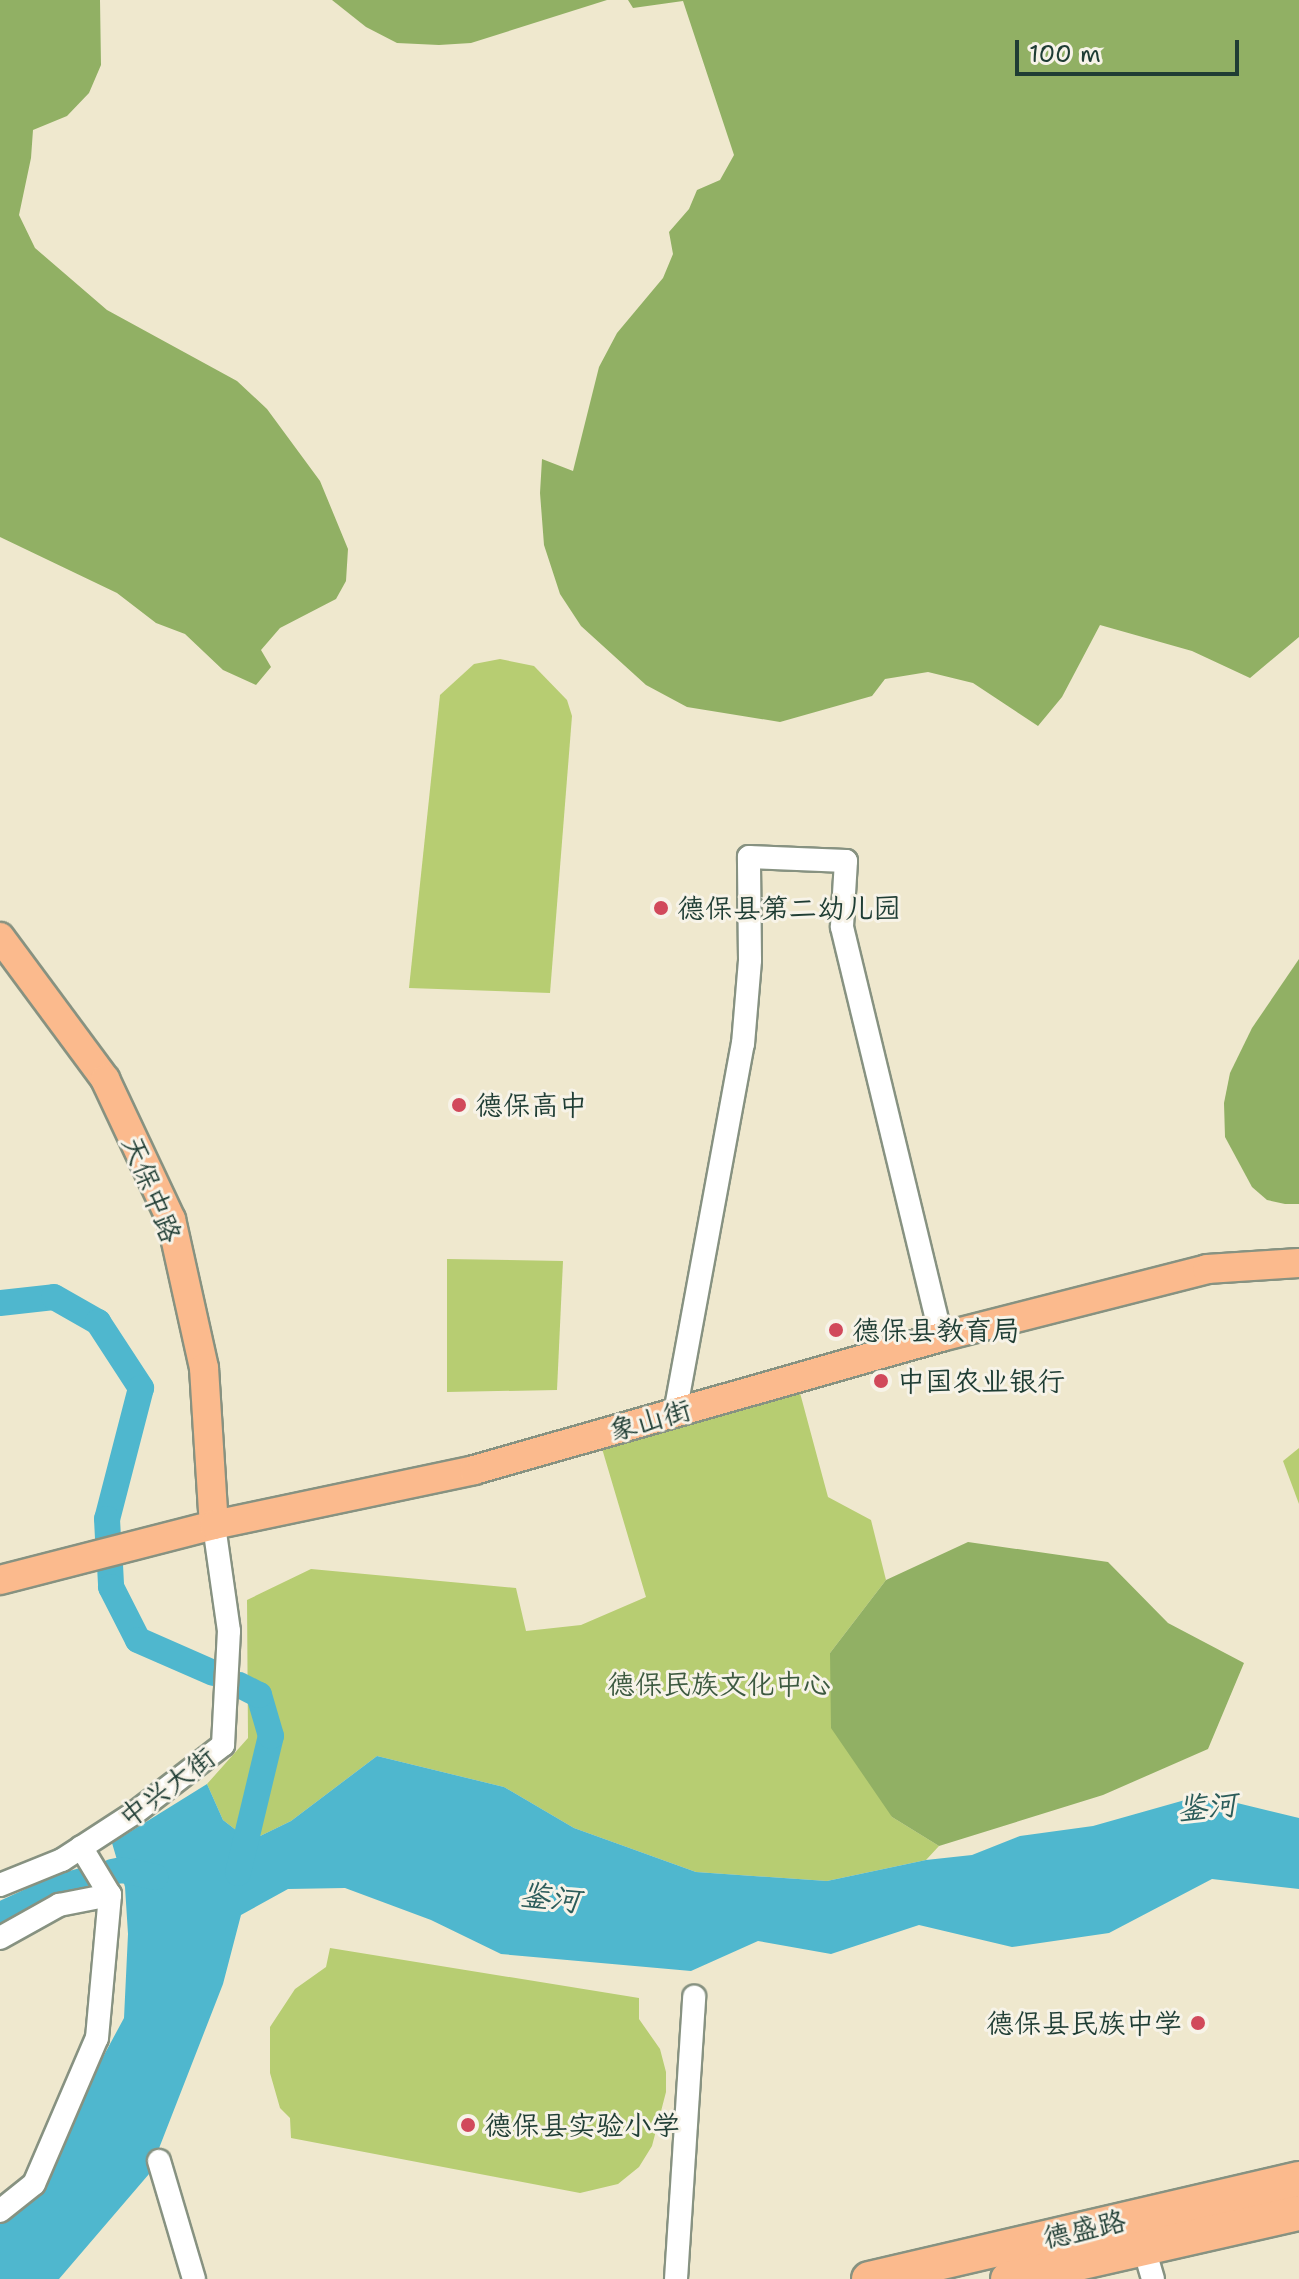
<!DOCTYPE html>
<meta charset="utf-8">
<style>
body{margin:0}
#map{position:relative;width:1299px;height:2279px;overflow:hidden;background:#efe8ce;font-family:"Shantell Sans","LXGW WenKai TC",sans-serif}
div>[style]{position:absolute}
.green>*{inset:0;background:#b7cd72}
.forest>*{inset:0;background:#91b064}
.water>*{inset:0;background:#4fb7ce}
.river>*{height:26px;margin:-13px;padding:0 13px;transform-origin:13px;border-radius:13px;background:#4fb7ce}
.roads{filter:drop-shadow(2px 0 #879281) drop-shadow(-2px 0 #879281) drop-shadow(0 2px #879281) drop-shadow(0 -2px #879281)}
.minor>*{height:22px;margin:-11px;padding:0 11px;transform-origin:11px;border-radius:11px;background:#fff}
.major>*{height:28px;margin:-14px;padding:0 14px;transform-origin:14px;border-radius:14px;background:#fbba8d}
.highway>*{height:34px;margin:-17px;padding:0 17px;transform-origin:17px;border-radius:17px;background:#fbba8d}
.dots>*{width:22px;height:22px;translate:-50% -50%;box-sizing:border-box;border:4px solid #f7f3e8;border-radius:50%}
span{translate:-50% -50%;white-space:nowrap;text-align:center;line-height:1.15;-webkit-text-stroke:6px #f7f3e8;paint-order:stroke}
.poi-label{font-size:28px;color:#1f3d34}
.left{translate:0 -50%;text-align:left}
.right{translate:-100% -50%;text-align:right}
.street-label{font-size:28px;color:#1f3d34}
.park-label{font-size:28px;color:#3d5a40}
.water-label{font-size:30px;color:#2b5c5a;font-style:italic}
.scale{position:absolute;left:1015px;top:40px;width:224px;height:36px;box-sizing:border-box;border:4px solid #1f3d34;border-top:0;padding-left:10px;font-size:24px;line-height:28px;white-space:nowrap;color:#1f3d34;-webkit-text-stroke:6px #f7f3e8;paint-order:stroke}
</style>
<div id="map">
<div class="green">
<i style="clip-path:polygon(500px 659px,534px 666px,567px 700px,572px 716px,550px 993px,409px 988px,440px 695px,474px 664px)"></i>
<i style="clip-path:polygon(447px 1259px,563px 1261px,557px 1390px,447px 1392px)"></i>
<i style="clip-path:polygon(796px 1378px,828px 1497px,871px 1520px,886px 1580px,830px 1653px,892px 1817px,939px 1846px,926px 1860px,827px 1881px,696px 1872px,574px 1828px,504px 1787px,377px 1756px,291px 1821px,250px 1841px,223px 1820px,207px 1784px,248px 1738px,247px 1600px,311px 1569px,516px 1588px,526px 1631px,581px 1625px,646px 1597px,598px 1435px)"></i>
<i style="clip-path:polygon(1299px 1448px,1299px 1504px,1283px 1461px)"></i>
<i style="clip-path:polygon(330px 1948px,639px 1998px,639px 2019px,660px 2049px,666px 2072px,666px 2092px,652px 2146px,639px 2167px,618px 2184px,580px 2193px,291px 2138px,290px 2118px,280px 2108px,270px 2073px,270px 2027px,295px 1989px,326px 1967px)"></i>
</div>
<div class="forest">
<i style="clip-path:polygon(0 0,100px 0,101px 65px,89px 93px,67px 116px,33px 130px,31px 158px,19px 215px,35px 248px,107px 310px,237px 381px,267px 409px,320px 481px,348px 549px,346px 581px,336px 599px,280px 628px,261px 650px,271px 667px,256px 685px,223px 670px,185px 634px,156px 623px,117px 593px,0 537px)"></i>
<i style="clip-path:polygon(332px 0,607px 0,471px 43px,439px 45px,397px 43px,366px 27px)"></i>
<i style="clip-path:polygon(628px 0,1299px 0,1299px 637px,1250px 678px,1192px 651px,1100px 625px,1062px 697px,1038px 726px,973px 683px,928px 672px,885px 679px,872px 696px,780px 722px,687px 707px,646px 685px,581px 626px,560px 594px,544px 545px,540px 493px,542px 459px,573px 471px,599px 367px,617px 333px,663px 278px,673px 254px,669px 232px,689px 209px,697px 190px,720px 180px,734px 155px,683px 1px,633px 8px)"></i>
<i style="clip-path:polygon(1299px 959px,1299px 1204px,1285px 1204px,1267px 1200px,1252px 1187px,1225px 1137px,1224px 1103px,1230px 1073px,1252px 1028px)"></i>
<i style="clip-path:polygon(968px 1542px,1108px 1562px,1168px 1623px,1244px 1663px,1208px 1749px,1103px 1795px,939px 1846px,892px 1817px,831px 1728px,830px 1653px,886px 1580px)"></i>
</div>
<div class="water">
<i style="clip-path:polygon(377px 1756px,504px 1787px,574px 1828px,696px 1872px,827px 1881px,926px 1860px,972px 1855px,1020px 1836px,1093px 1826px,1185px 1800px,1233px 1802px,1299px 1818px,1299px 1889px,1212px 1879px,1109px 1933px,1012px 1947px,919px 1925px,831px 1954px,758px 1941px,691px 1971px,501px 1954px,431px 1920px,345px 1888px,288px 1889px,241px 1915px,223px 1984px,149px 2174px,59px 2279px,0 2279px,0 2219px,21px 2211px,52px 2166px,70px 2118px,124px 2018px,128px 1934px,125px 1887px,112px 1843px,207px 1784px,223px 1820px,250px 1841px,291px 1821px)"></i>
</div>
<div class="river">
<i style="left:0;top:1303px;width:54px;rotate:-6.3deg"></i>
<i style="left:54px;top:1297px;width:51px;rotate:29.6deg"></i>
<i style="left:98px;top:1322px;width:79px;rotate:56.9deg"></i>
<i style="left:141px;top:1388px;width:135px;rotate:104.5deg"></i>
<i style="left:107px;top:1519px;width:19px;rotate:87deg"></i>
<i style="left:110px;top:1565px;width:22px;rotate:87deg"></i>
<i style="left:111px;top:1587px;width:59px;rotate:63deg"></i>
<i style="left:138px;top:1640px;width:82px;rotate:23.7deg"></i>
<i style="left:112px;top:1872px;width:10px;rotate:-11deg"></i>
<i style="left:122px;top:1870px;width:34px;rotate:12deg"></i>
<i style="left:238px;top:1873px;width:141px;rotate:-76.5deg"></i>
<i style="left:271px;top:1736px;width:43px;rotate:-106.3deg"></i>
<i style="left:259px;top:1695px;width:22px;rotate:-153deg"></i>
<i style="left:0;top:1915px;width:67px;rotate:-24.7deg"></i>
<i style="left:61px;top:1887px;width:25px;rotate:-16deg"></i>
</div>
<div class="roads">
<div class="minor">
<i style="left:675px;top:1413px;width:375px;rotate:-79.6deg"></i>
<i style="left:743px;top:1044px;width:84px;rotate:-85.2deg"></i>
<i style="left:750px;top:960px;width:103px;rotate:-90.6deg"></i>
<i style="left:749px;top:857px;width:97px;rotate:2.4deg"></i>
<i style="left:846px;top:861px;width:66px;rotate:93.5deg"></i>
<i style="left:842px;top:927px;width:422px;rotate:76.4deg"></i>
<i style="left:0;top:1885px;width:67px;rotate:-22deg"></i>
<i style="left:62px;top:1860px;width:88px;rotate:-33deg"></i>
<i style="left:136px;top:1812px;width:110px;rotate:-37.6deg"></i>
<i style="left:223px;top:1745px;width:114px;rotate:-87deg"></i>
<i style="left:229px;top:1631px;width:107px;rotate:-98.1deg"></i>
<i style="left:0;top:1938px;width:68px;rotate:-29.2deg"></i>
<i style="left:59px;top:1905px;width:52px;rotate:-11.1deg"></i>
<i style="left:159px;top:2161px;width:123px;rotate:73.5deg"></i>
<i style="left:0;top:2211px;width:43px;rotate:-38.5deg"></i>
<i style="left:34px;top:2184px;width:159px;rotate:-66.7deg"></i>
<i style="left:97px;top:2038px;width:144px;rotate:-84.8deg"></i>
<i style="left:110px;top:1895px;width:56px;rotate:-121.1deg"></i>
<i style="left:1141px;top:2238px;width:43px;rotate:73.7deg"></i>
<i style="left:676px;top:2279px;width:283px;rotate:-86.3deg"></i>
</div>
<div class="major">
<i style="left:0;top:937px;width:177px;rotate:53.5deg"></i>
<i style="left:105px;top:1079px;width:155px;rotate:64.8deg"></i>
<i style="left:171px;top:1219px;width:153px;rotate:77.5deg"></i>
<i style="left:204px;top:1368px;width:157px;rotate:86.4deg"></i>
<i style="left:0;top:1580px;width:221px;rotate:-14.4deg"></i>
<i style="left:214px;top:1525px;width:266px;rotate:-11.9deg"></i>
<i style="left:474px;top:1470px;width:486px;rotate:-15.9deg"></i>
<i style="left:941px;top:1337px;width:275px;rotate:-14.3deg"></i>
<i style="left:1207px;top:1269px;width:92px;rotate:-3.7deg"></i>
</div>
<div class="highway">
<i style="left:869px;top:2279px;width:441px;rotate:-13.1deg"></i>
<i style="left:1008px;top:2279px;width:298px;rotate:-12.8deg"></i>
</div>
</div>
<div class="dots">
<i style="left:661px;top:908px;background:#d1495b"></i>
<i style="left:459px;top:1105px;background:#d1495b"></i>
<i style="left:836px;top:1330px;background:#d1495b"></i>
<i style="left:881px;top:1381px;background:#d1495b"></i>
<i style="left:1198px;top:2023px;background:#d1495b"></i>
<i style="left:468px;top:2125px;background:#d1495b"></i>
</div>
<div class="poi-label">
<span class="left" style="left:677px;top:908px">德保县第二幼儿园</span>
<span class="left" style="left:475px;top:1105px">德保高中</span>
<span class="left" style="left:852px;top:1330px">德保县教育局</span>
<span class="left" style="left:897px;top:1381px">中国农业银行</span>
<span class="right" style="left:1182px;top:2023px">德保县民族中学</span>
<span class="left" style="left:484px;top:2125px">德保县实验小学</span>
</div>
<div class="street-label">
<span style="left:152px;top:1189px;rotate:68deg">天保中路</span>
<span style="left:650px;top:1420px;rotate:-16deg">象山街</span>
<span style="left:167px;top:1787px;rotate:-37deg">中兴大街</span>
<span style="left:1084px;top:2229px;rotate:-13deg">德盛路</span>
</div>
<div class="park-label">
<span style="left:719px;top:1684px">德保民族文化中心</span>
</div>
<div class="water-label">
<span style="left:1207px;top:1807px;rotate:-5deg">鉴河</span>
<span style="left:550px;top:1898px;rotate:7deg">鉴河</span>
</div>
<div class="scale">100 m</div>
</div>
